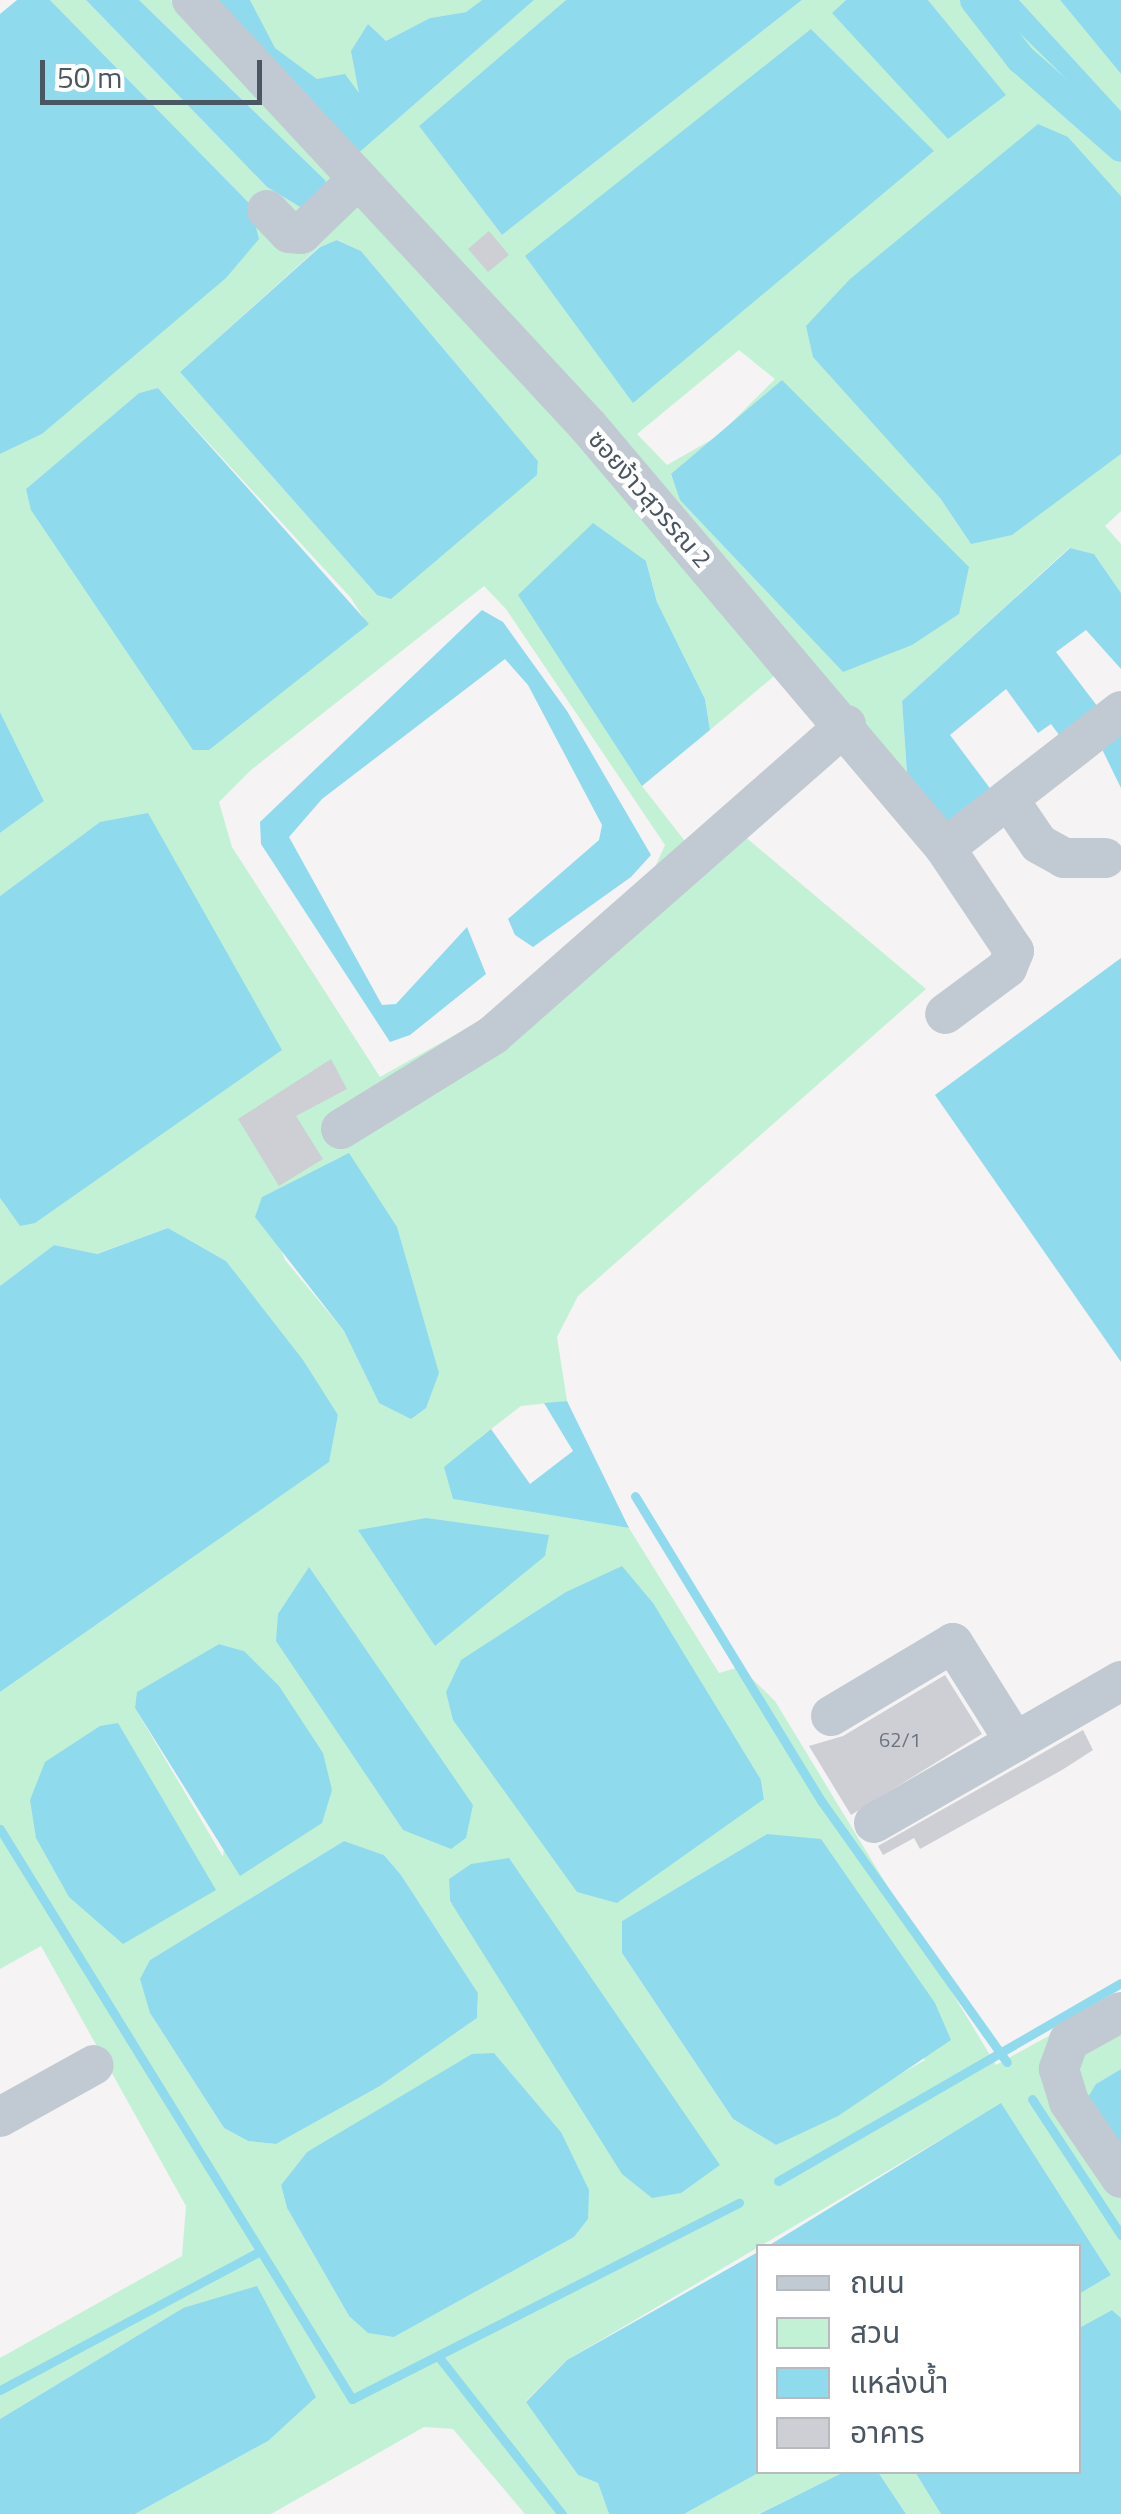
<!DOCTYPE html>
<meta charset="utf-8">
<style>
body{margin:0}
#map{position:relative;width:1121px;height:2514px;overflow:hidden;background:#f5f3f3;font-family:"Titillium Web","Noto Sans Thai",sans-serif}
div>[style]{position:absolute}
.green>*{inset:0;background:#c3f1d5}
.water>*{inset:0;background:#90daee}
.stream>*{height:9px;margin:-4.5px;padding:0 4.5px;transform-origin:4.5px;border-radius:4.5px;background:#90daee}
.canal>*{height:30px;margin:-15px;padding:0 15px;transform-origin:15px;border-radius:15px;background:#90daee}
.building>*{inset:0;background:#cdcfd5}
.minor>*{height:40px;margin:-20px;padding:0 20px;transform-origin:20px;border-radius:20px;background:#c1cad2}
span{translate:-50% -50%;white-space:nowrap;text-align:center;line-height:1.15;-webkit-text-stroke:9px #fff;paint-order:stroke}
.number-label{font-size:20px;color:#6b747e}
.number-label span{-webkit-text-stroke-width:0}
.street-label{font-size:25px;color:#4a5661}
.legend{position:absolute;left:756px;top:2244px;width:325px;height:230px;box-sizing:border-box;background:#fff;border:2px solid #b7bbc0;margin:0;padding:12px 18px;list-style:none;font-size:30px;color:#4a5661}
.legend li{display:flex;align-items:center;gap:20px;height:50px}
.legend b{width:50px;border:2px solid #b7bbc0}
.scale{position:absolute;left:40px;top:60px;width:222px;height:45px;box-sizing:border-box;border:5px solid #4a5661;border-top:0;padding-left:12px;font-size:30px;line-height:35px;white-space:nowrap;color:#4a5661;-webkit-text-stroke:8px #fff;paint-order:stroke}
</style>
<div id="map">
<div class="green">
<i style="clip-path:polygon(evenodd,50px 0,86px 0,267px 187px,310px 213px,325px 180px,139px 0,171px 0,629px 490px,779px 672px,710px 730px,705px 699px,657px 602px,646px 561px,642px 786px,684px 840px,743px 835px,926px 989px,578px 1296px,557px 1337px,567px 1401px,521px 1406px,478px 1439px,453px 1499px,629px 1528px,719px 1673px,740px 1667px,775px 1701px,996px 2065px,1121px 1996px,1121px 2069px,1096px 2084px,1121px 2156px,1121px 2318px,1112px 2310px,1079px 2328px,1079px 2294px,1111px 2275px,1001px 2104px,567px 2360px,526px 2401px,578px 2475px,598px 2483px,609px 2514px,525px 2514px,453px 2429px,424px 2427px,271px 2514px,135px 2514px,268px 2441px,183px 2308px,0 2419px,0 2358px,182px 2256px,186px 2206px,41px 1946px,0 1969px,0 1692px,328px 1462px,338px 1415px,226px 1261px,168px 1228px,96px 1254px,54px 1245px,0 1286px,0 1198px,20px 1226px,100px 822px,0 896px,0 833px,44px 801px,0 712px,0 454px,42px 434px,95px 388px,250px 204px,50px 0,338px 240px,361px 251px,538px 461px,537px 475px,377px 595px,180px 372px,319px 247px,338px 240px,50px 0,158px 388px,351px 598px,368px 625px,26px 489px,139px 393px,158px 388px,50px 0,484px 586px,506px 609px,665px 845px,648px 883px,501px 1009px,380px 1077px,232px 847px,219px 802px,251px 770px,484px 586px,50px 0,348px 1154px,379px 1403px,344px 1331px,285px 1260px,262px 1197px,348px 1154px,50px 0,426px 1518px,435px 1646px,407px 1598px,426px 1518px,50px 0,277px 1641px,473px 1805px,403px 1830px,277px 1641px,50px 0,219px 1644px,244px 1651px,223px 1857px,135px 1708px,138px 1692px,219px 1644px,50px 0,761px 1779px,764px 1798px,660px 1871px,761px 1779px,50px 0,767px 1834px,925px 2060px,776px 2145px,733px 2119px,622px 1953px,622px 1921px,767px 1834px,50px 0,344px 1841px,384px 1855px,401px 1875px,478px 1993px,477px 2018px,380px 2086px,276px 2144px,248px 2141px,224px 2128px,150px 2013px,150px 1960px,344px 1841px,50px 0,509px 1859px,719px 2165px,450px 1902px,449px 1879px,472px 1864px,509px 1859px,50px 0,494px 2053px,561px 2132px,588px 2219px,574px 2237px,394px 2337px,349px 2316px,287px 2208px,281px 2185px,307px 2152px,494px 2053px)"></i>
<i style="clip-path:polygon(250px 0,482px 0,466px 12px,430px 18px,386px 42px,368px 24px,360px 96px,317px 79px,274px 48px)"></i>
<i style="clip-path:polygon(evenodd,534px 0,566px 0,419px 126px,502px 235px,802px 0,846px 0,832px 13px,1005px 94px,928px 0,986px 0,1121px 133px,1121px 196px,1068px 137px,850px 279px,940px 498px,971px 544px,1072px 490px,1121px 454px,1121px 511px,1105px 526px,1121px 544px,1121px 593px,1094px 554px,1069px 548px,902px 701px,907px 773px,354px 157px,534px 0,811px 29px,933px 152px,886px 189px,811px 29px,534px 0,739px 350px,775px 379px,718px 436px,667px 465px,637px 434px,739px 350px,534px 0,694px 457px,843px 672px,681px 500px,671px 475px,694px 457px)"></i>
<i style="clip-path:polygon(1019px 0,1060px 0,1121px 74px,1121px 111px)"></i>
<i style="clip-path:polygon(760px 2472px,844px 2472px,758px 2514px,684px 2514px)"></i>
<i style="clip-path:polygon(878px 2472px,915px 2472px,941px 2514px,906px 2514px)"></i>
</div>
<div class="water">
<i style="clip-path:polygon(17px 0,50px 0,250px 204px,259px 239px,226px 278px,42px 434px,0 454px,0 14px)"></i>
<i style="clip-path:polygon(86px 0,139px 0,325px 180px,330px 197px,310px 213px,267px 187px)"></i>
<i style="clip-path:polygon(207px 0,250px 0,275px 48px,317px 79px,345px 74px,359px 93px,351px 51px,368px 24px,386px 41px,430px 18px,466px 12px,482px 0,534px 0,354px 157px)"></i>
<i style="clip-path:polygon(566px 0,802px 0,502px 235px,419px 126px)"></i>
<i style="clip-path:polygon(846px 0,928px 0,1006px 95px,948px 139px,832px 13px)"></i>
<i style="clip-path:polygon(986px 0,1019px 0,1121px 111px,1121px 133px)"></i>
<i style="clip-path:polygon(1060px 0,1121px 0,1121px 74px)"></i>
<i style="clip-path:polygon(811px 29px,934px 151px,633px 403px,525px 256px)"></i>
<i style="clip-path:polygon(1038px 124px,1068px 137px,1121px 196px,1121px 454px,1012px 535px,971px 544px,940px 498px,813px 357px,806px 326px,850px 279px)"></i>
<i style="clip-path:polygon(337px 240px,361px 251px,538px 461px,537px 475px,391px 599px,377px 595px,180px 372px,320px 247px)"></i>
<i style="clip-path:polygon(782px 380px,969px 567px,959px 614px,912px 645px,843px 672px,680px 500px,671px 474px)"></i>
<i style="clip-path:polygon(158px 388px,369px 624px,209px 750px,193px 750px,31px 510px,26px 489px,139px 393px)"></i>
<i style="clip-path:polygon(593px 523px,646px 561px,657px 602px,705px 699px,710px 730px,642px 786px,518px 595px)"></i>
<i style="clip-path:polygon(1070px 548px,1094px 554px,1121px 593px,1121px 669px,1086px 630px,1056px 652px,1101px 711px,1065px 743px,1051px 724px,1038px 733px,1006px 689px,950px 735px,995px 795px,951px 827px,907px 773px,902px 701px)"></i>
<i style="clip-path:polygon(482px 610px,503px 622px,567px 711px,651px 855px,631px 877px,533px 947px,515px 935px,508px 919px,599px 840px,602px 825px,528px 685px,505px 659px,322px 799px,289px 837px,382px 1005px,396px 1004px,467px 927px,486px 974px,410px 1035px,390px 1042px,261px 844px,260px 822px)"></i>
<i style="clip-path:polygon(0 712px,44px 801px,0 833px)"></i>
<i style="clip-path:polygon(1121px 724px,1121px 788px,1099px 743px)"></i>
<i style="clip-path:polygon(148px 813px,282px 1050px,35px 1223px,20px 1226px,0 1198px,0 896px,100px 822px)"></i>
<i style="clip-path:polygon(1121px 958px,1121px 1362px,935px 1095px)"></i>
<i style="clip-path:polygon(349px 1153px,397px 1227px,439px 1373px,426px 1408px,411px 1419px,379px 1403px,344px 1331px,255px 1217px,262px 1197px)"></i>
<i style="clip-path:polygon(168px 1228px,226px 1261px,303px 1360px,338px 1415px,329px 1462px,0 1692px,0 1286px,54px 1245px,97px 1254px)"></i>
<i style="clip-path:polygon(567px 1401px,629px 1528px,453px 1499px,444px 1467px,491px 1429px,530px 1484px,573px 1451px,544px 1403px)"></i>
<i style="clip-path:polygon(426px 1518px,549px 1535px,545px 1556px,435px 1646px,358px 1530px)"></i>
<i style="clip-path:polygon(622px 1566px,653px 1603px,761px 1780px,764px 1799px,617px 1903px,577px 1892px,453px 1720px,446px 1692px,461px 1660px,566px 1592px)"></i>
<i style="clip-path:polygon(309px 1567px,473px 1805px,466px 1838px,451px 1849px,403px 1830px,276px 1641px,278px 1614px)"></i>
<i style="clip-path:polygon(219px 1644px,244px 1651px,279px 1686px,323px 1753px,332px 1790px,322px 1823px,240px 1876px,135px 1708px,137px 1692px)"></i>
<i style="clip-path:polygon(118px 1723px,216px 1890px,123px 1944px,69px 1897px,36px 1838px,30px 1800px,45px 1762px,100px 1726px)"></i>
<i style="clip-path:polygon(767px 1834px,821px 1839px,935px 2003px,951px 2040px,838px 2116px,776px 2145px,733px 2119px,622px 1953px,622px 1921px)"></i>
<i style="clip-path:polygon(344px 1841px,384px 1855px,401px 1875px,478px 1993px,477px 2018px,380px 2086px,276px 2144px,248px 2141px,224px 2128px,150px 2013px,140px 1979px,150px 1960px)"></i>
<i style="clip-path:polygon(509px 1858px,720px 2165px,681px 2193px,652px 2198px,622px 2174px,450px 1901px,449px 1879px,471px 1864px)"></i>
<i style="clip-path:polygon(494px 2053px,561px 2132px,589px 2190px,588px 2219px,574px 2237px,394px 2337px,368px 2333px,349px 2316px,287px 2208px,281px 2185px,307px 2152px,472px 2054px)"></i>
<i style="clip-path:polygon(1121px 2069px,1121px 2156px,1085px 2102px,1096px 2084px)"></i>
<i style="clip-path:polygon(1001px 2103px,1111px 2275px,1079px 2294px,1078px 2246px,768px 2246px)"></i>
<i style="clip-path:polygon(758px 2252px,760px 2472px,684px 2514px,609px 2514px,598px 2483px,578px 2475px,526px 2402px,567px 2360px)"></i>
<i style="clip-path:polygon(257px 2286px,316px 2397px,268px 2441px,135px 2514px,0 2514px,0 2419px,183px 2308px)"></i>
<i style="clip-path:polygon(1112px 2310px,1121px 2318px,1121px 2514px,941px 2514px,915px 2472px,1078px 2472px,1079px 2328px)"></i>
<i style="clip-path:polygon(844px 2472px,878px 2472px,906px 2514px,759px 2514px)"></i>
</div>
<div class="stream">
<i style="left:635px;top:1496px;width:359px;rotate:58.6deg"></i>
<i style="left:822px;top:1802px;width:319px;rotate:54.6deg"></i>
<i style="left:0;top:1829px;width:670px;rotate:58.3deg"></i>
<i style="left:352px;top:2399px;width:434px;rotate:-26.9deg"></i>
<i style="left:1032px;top:2099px;width:163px;rotate:56.8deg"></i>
<i style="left:778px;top:2181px;width:396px;rotate:-30deg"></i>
<i style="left:438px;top:2356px;width:201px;rotate:51.9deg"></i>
<i style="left:0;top:2390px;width:295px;rotate:-28.1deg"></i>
</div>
<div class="canal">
<i style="left:975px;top:0;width:75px;rotate:52.1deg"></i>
<i style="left:1021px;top:59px;width:133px;rotate:41.3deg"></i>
</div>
<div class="building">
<i style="clip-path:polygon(489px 231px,509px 255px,488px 272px,468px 249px)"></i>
<i style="clip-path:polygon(331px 1059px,347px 1089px,296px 1116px,323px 1159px,279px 1186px,238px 1119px)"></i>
<i style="clip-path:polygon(945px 1675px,982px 1734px,851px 1815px,809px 1746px,843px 1736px)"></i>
<i style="clip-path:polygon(1083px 1730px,1093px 1750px,1062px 1770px,920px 1849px,914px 1838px,883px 1855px,878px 1846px)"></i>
</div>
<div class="minor">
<i style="left:192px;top:0;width:582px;rotate:47.09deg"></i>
<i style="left:588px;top:426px;width:553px;rotate:49.77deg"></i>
<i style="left:945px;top:848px;width:124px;rotate:56.2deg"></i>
<i style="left:1014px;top:951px;width:18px;rotate:112deg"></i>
<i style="left:1007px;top:968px;width:77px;rotate:143.4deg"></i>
<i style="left:267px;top:210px;width:32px;rotate:46deg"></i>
<i style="left:289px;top:233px;width:12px;rotate:5deg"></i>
<i style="left:301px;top:234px;width:79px;rotate:-44deg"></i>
<i style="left:1009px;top:800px;width:53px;rotate:55.7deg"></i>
<i style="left:1039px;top:844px;width:29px;rotate:29deg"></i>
<i style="left:1064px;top:858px;width:41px"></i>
<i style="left:945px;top:848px;width:223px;rotate:-37.9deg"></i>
<i style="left:341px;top:1129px;width:179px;rotate:-31.7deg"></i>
<i style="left:493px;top:1035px;width:470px;rotate:-41.3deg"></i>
<i style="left:831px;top:1716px;width:142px;rotate:-30.9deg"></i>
<i style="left:953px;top:1643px;width:117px;rotate:57.9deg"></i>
<i style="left:874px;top:1823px;width:285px;rotate:-29.9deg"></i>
<i style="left:1121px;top:2012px;width:60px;rotate:150.9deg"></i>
<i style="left:1069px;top:2041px;width:30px;rotate:110deg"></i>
<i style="left:1059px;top:2069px;width:34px;rotate:73deg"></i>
<i style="left:1069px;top:2102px;width:92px;rotate:55.6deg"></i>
<i style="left:0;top:2117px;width:107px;rotate:-29deg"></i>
</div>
<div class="number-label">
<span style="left:900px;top:1739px">62/1</span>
</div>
<div class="street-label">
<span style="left:650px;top:499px;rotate:49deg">ซอยง้าวสุวรรณ 2</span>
</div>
<ul class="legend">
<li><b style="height:12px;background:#c1cad2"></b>ถนน</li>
<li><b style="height:28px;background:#c3f1d5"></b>สวน</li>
<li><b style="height:28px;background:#90daee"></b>แหล่งน้ำ</li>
<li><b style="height:28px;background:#cdcfd5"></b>อาคาร</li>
</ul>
<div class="scale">50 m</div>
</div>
